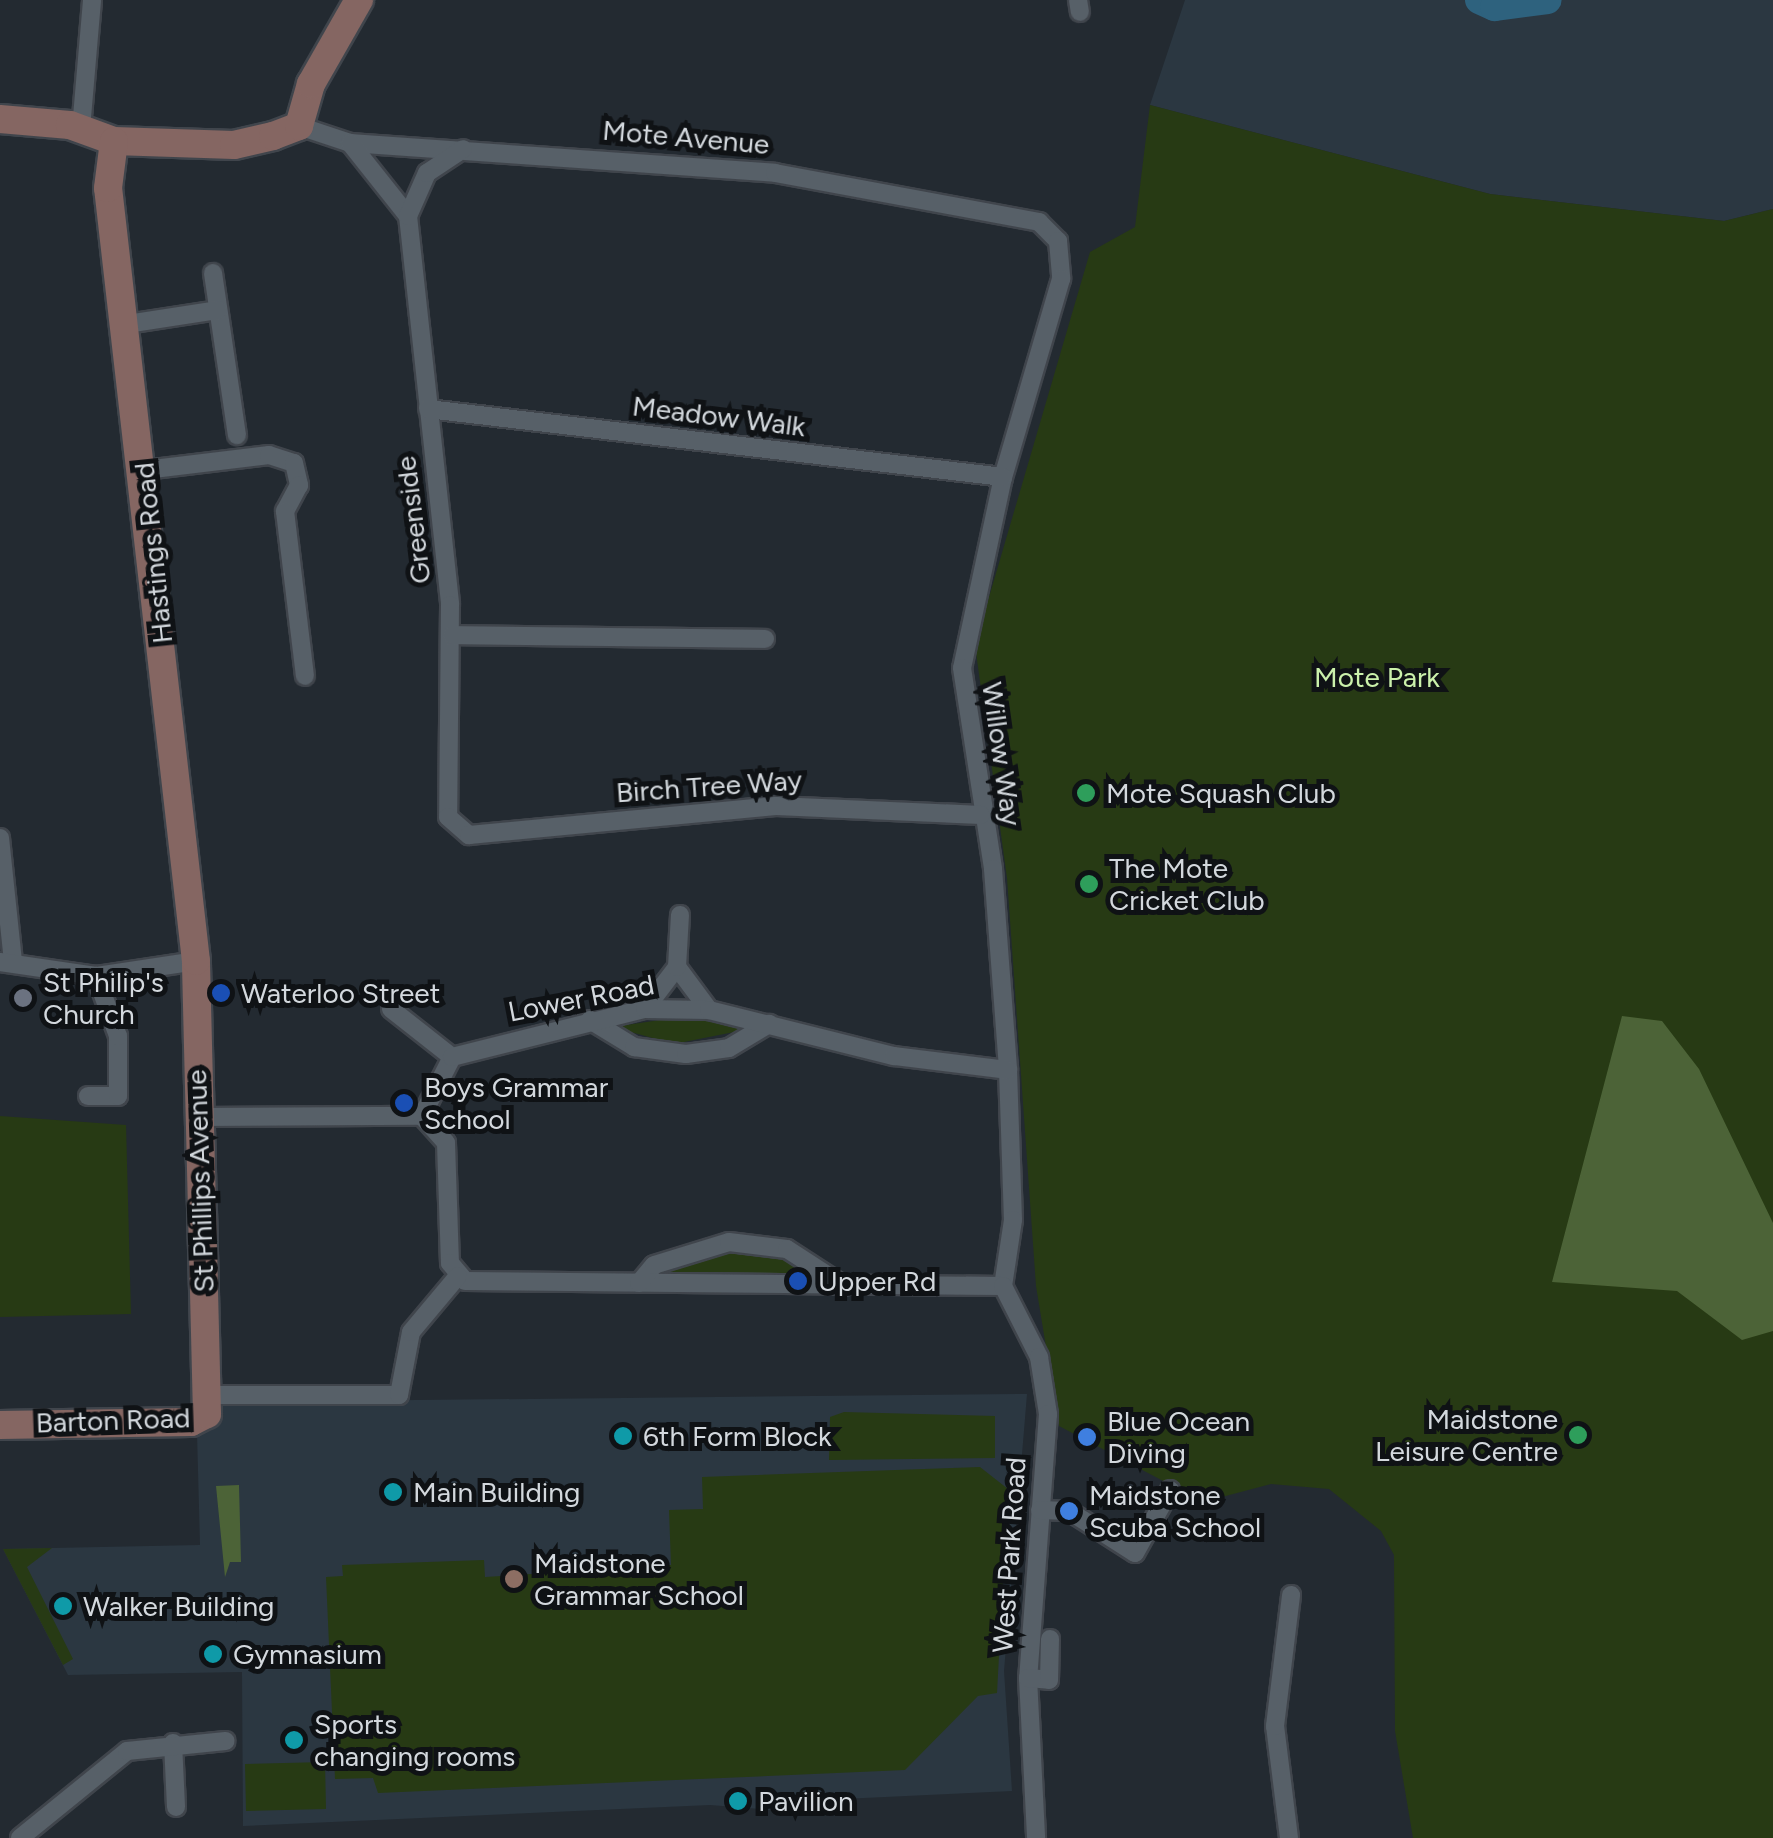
<!DOCTYPE html>
<style>
body{margin:0}
#map{position:relative;width:1773px;height:1838px;overflow:hidden;background:#232a31;font-family:Figtree,sans-serif}
div>[style]{position:absolute}
.built>*{inset:0;background:#2b3741}
.green>*{inset:0;background:#273a14}
.forest>*{inset:0;background:#4c6337}
.river>*{height:28px;margin:-14px;padding:0 14px;transform-origin:14px;border-radius:14px;background:#2e627e}
.roads{filter:drop-shadow(2px 0 #40454c) drop-shadow(-2px 0 #40454c) drop-shadow(0 2px #40454c) drop-shadow(0 -2px #40454c)}
.street>*{height:18px;margin:-9px;padding:0 9px;transform-origin:9px;border-radius:9px;background:#576068}
.secondary>*{height:28px;margin:-14px;padding:0 14px;transform-origin:14px;border-radius:14px;background:#856662}
.dots>*{width:28px;height:28px;translate:-50% -50%;box-sizing:border-box;border:5px solid #0f1215;border-radius:50%}
span{translate:-50% -50%;white-space:nowrap;text-align:center;line-height:1.15;-webkit-text-stroke:10px #0f1215;paint-order:stroke}
.street-label{font-size:28px;color:#d3d8dd}
.park-label{font-size:28px;color:#cbf1ab}
.poi-label{font-size:28px;color:#d3d8dd}
.left{translate:0 -50%;text-align:left}
.right{translate:-100% -50%;text-align:right}
</style>
<div id="map">
<div class="built">
<i style="clip-path:polygon(1185px 0,1773px 0,1773px 209px,1724px 221px,1490px 194px,1150px 105px)"></i>
<i style="clip-path:polygon(1027px 1394px,1004px 1671px,1012px 1791px,779px 1802px,774px 1810px,710px 1805px,243px 1826px,242px 1672px,68px 1675px,3px 1549px,200px 1545px,197px 1433px,218px 1427px,219px 1402px)"></i>
</div>
<div class="green">
<i style="clip-path:polygon(1150px 105px,1490px 194px,1724px 221px,1773px 209px,1773px 1838px,1413px 1838px,1395px 1731px,1394px 1555px,1381px 1531px,1329px 1489px,1271px 1484px,1203px 1502px,1059px 1426px,1036px 1286px,1007px 878px,975px 645px,1090px 252px,1135px 227px)"></i>
<i style="clip-path:polygon(687px 1016px,744px 1030px,674px 1044px,613px 1027px)"></i>
<i style="clip-path:polygon(0 1116px,126px 1125px,131px 1314px,0 1317px)"></i>
<i style="clip-path:polygon(719px 1249px,791px 1258px,818px 1275px,661px 1274px)"></i>
<i style="clip-path:polygon(844px 1412px,995px 1416px,995px 1458px,829px 1460px,830px 1417px)"></i>
<i style="clip-path:polygon(980px 1467px,1008px 1489px,997px 1693px,978px 1696px,905px 1770px,378px 1793px,373px 1778px,335px 1779px,326px 1577px,343px 1576px,342px 1565px,484px 1560px,485px 1577px,671px 1565px,669px 1510px,703px 1509px,702px 1477px)"></i>
<i style="clip-path:polygon(52px 1548px,27px 1567px,73px 1659px,63px 1665px,3px 1549px)"></i>
<i style="clip-path:polygon(325px 1762px,326px 1809px,246px 1811px,245px 1764px)"></i>
</div>
<div class="forest">
<i style="clip-path:polygon(1622px 1016px,1662px 1021px,1699px 1069px,1773px 1223px,1773px 1331px,1742px 1340px,1677px 1291px,1552px 1282px)"></i>
<i style="clip-path:polygon(239px 1485px,241px 1562px,230px 1562px,225px 1577px,216px 1486px)"></i>
</div>
<div class="river">
<i style="left:1479px;top:0;width:17px;rotate:25deg"></i>
<i style="left:1494px;top:7px;width:54px;rotate:-7.4deg"></i>
</div>
<div class="roads">
<div class="street">
<i style="left:1078px;top:0;width:12px;rotate:81deg"></i>
<i style="left:299px;top:126px;width:54px;rotate:18.4deg"></i>
<i style="left:350px;top:143px;width:426px;rotate:4deg"></i>
<i style="left:775px;top:173px;width:269px;rotate:10.5deg"></i>
<i style="left:1039px;top:222px;width:27px;rotate:45deg"></i>
<i style="left:1058px;top:241px;width:38px;rotate:85deg"></i>
<i style="left:1061px;top:279px;width:206px;rotate:106.3deg"></i>
<i style="left:1003px;top:477px;width:195px;rotate:102.1deg"></i>
<i style="left:962px;top:668px;width:203px;rotate:81.2deg"></i>
<i style="left:993px;top:869px;width:202px;rotate:85.7deg"></i>
<i style="left:1008px;top:1070px;width:150px;rotate:88.1deg"></i>
<i style="left:1013px;top:1220px;width:67px;rotate:98.6deg"></i>
<i style="left:81px;top:129px;width:129px;rotate:-85.1deg"></i>
<i style="left:350px;top:143px;width:93px;rotate:51.5deg"></i>
<i style="left:408px;top:216px;width:391px;rotate:83.8deg"></i>
<i style="left:450px;top:605px;width:212px;rotate:90.5deg"></i>
<i style="left:448px;top:817px;width:28px;rotate:41deg"></i>
<i style="left:469px;top:835px;width:308px;rotate:-5.4deg"></i>
<i style="left:776px;top:806px;width:205px;rotate:2.5deg"></i>
<i style="left:408px;top:216px;width:47px;rotate:-66.2deg"></i>
<i style="left:427px;top:173px;width:43px;rotate:-33.7deg"></i>
<i style="left:213px;top:273px;width:164px;rotate:81.6deg"></i>
<i style="left:127px;top:324px;width:92px;rotate:-8.7deg"></i>
<i style="left:428px;top:409px;width:579px;rotate:6.74deg"></i>
<i style="left:145px;top:470px;width:125px;rotate:-6.9deg"></i>
<i style="left:269px;top:455px;width:26px;rotate:18deg"></i>
<i style="left:294px;top:463px;width:23px;rotate:77deg"></i>
<i style="left:299px;top:485px;width:30px;rotate:118deg"></i>
<i style="left:285px;top:511px;width:166px;rotate:83.1deg"></i>
<i style="left:452px;top:635px;width:313px;rotate:0.7deg"></i>
<i style="left:0;top:838px;width:125px;rotate:84deg"></i>
<i style="left:0;top:962px;width:97px;rotate:8.3deg"></i>
<i style="left:96px;top:976px;width:101px;rotate:-8.5deg"></i>
<i style="left:677px;top:967px;width:54px;rotate:53.3deg"></i>
<i style="left:391px;top:1009px;width:78px;rotate:38.2deg"></i>
<i style="left:645px;top:1009px;width:53px;rotate:-52.7deg"></i>
<i style="left:677px;top:967px;width:52px;rotate:-86.7deg"></i>
<i style="left:590px;top:1020px;width:52px;rotate:31.5deg"></i>
<i style="left:634px;top:1047px;width:52px;rotate:7.7deg"></i>
<i style="left:686px;top:1054px;width:43px;rotate:-7.9deg"></i>
<i style="left:729px;top:1048px;width:47px;rotate:-31deg"></i>
<i style="left:88px;top:1096px;width:30px"></i>
<i style="left:118px;top:1096px;width:60px;rotate:-90deg"></i>
<i style="left:118px;top:1036px;width:64px;rotate:-110.1deg"></i>
<i style="left:422px;top:1116px;width:66px;rotate:-63deg"></i>
<i style="left:452px;top:1057px;width:199px;rotate:-14deg"></i>
<i style="left:645px;top:1009px;width:64px;rotate:0.9deg"></i>
<i style="left:709px;top:1010px;width:191px;rotate:14deg"></i>
<i style="left:894px;top:1056px;width:115px;rotate:7deg"></i>
<i style="left:199px;top:1117px;width:223px;rotate:-0.3deg"></i>
<i style="left:422px;top:1116px;width:36px;rotate:48deg"></i>
<i style="left:446px;top:1143px;width:120px;rotate:88.1deg"></i>
<i style="left:450px;top:1263px;width:23px;rotate:50deg"></i>
<i style="left:465px;top:1281px;width:538px;rotate:0.53deg"></i>
<i style="left:639px;top:1283px;width:23px;rotate:-50deg"></i>
<i style="left:654px;top:1265px;width:78px;rotate:-17deg"></i>
<i style="left:729px;top:1242px;width:58px;rotate:6.9deg"></i>
<i style="left:787px;top:1249px;width:68px;rotate:33deg"></i>
<i style="left:1003px;top:1286px;width:80px;rotate:63.1deg"></i>
<i style="left:1039px;top:1357px;width:58px;rotate:81deg"></i>
<i style="left:1048px;top:1414px;width:265px;rotate:94.3deg"></i>
<i style="left:1028px;top:1678px;width:160px;rotate:87.1deg"></i>
<i style="left:206px;top:1395px;width:193px"></i>
<i style="left:399px;top:1395px;width:64px;rotate:-79.2deg"></i>
<i style="left:411px;top:1332px;width:73px;rotate:-50deg"></i>
<i style="left:1040px;top:1510px;width:29px;rotate:2deg"></i>
<i style="left:1069px;top:1511px;width:78px;rotate:32.5deg"></i>
<i style="left:1135px;top:1553px;width:72px;rotate:-60.9deg"></i>
<i style="left:1028px;top:1678px;width:21px;rotate:5deg"></i>
<i style="left:1049px;top:1680px;width:41px;rotate:-88.6deg"></i>
<i style="left:173px;top:1743px;width:64px;rotate:87.3deg"></i>
<i style="left:20px;top:1838px;width:138px;rotate:-39.1deg"></i>
<i style="left:127px;top:1751px;width:99px;rotate:-5.8deg"></i>
<i style="left:1289px;top:1838px;width:113px;rotate:-97.1deg"></i>
<i style="left:1275px;top:1726px;width:132px;rotate:-83deg"></i>
</div>
<div class="secondary">
<i style="left:0;top:119px;width:70px;rotate:4.9deg"></i>
<i style="left:70px;top:125px;width:47px;rotate:20deg"></i>
<i style="left:114px;top:141px;width:120px;rotate:1.9deg"></i>
<i style="left:234px;top:145px;width:40px;rotate:-13deg"></i>
<i style="left:273px;top:136px;width:28px;rotate:-21deg"></i>
<i style="left:299px;top:126px;width:44px;rotate:-74.1deg"></i>
<i style="left:311px;top:84px;width:97px;rotate:-60.3deg"></i>
<i style="left:0;top:1425px;width:191px;rotate:-0.9deg"></i>
<i style="left:191px;top:1422px;width:18px;rotate:-27deg"></i>
<i style="left:207px;top:1414px;width:453px;rotate:-91.4deg"></i>
<i style="left:196px;top:961px;width:778px;rotate:-96.49deg"></i>
<i style="left:108px;top:188px;width:47px;rotate:-82.7deg"></i>
</div>
</div>
<div class="dots">
<i style="left:1086px;top:793px;background:#2e9e5b"></i>
<i style="left:1089px;top:884px;background:#2e9e5b"></i>
<i style="left:221px;top:993px;background:#1a4fb4"></i>
<i style="left:23px;top:998px;background:#6b7280"></i>
<i style="left:404px;top:1103px;background:#1a4fb4"></i>
<i style="left:798px;top:1281px;background:#1a4fb4"></i>
<i style="left:1578px;top:1435px;background:#2e9e5b"></i>
<i style="left:623px;top:1436px;background:#0f9aa8"></i>
<i style="left:1087px;top:1437px;background:#3f7fe0"></i>
<i style="left:393px;top:1492px;background:#0f9aa8"></i>
<i style="left:1069px;top:1511px;background:#3f7fe0"></i>
<i style="left:514px;top:1579px;background:#8d6e63"></i>
<i style="left:63px;top:1606px;background:#0f9aa8"></i>
<i style="left:213px;top:1654px;background:#0f9aa8"></i>
<i style="left:294px;top:1740px;background:#0f9aa8"></i>
<i style="left:738px;top:1801px;background:#0f9aa8"></i>
</div>
<div class="street-label">
<span style="left:686px;top:137px;rotate:5deg">Mote Avenue</span>
<span style="left:719px;top:416px;rotate:7deg">Meadow Walk</span>
<span style="left:413px;top:520px;rotate:-97deg">Greenside</span>
<span style="left:153px;top:553px;rotate:-96deg">Hastings Road</span>
<span style="left:1002px;top:754px;rotate:82deg">Willow Way</span>
<span style="left:709px;top:786px;rotate:-4deg">Birch Tree Way</span>
<span style="left:581px;top:998px;rotate:-11deg">Lower Road</span>
<span style="left:200px;top:1181px;rotate:-92deg">St Phillips Avenue</span>
<span style="left:113px;top:1420px;rotate:-2deg">Barton Road</span>
<span style="left:1009px;top:1555px;rotate:-86deg">West Park Road</span>
</div>
<div class="park-label">
<span style="left:1377px;top:677px">Mote Park</span>
</div>
<div class="poi-label">
<span class="left" style="left:1106px;top:793px">Mote Squash Club</span>
<span class="left" style="left:1109px;top:884px">The Mote<br>Cricket Club</span>
<span class="left" style="left:43px;top:998px">St Philip's<br>Church</span>
<span class="left" style="left:241px;top:993px">Waterloo Street</span>
<span class="left" style="left:424px;top:1103px">Boys Grammar<br>School</span>
<span class="left" style="left:818px;top:1281px">Upper Rd</span>
<span class="right" style="left:1558px;top:1435px">Maidstone<br>Leisure Centre</span>
<span class="left" style="left:1107px;top:1437px">Blue Ocean<br>Diving</span>
<span class="left" style="left:643px;top:1436px">6th Form Block</span>
<span class="left" style="left:413px;top:1492px">Main Building</span>
<span class="left" style="left:1089px;top:1511px">Maidstone<br>Scuba School</span>
<span class="left" style="left:534px;top:1579px">Maidstone<br>Grammar School</span>
<span class="left" style="left:83px;top:1606px">Walker Building</span>
<span class="left" style="left:233px;top:1654px">Gymnasium</span>
<span class="left" style="left:314px;top:1740px">Sports<br>changing rooms</span>
<span class="left" style="left:758px;top:1801px">Pavilion</span>
</div>
</div>
